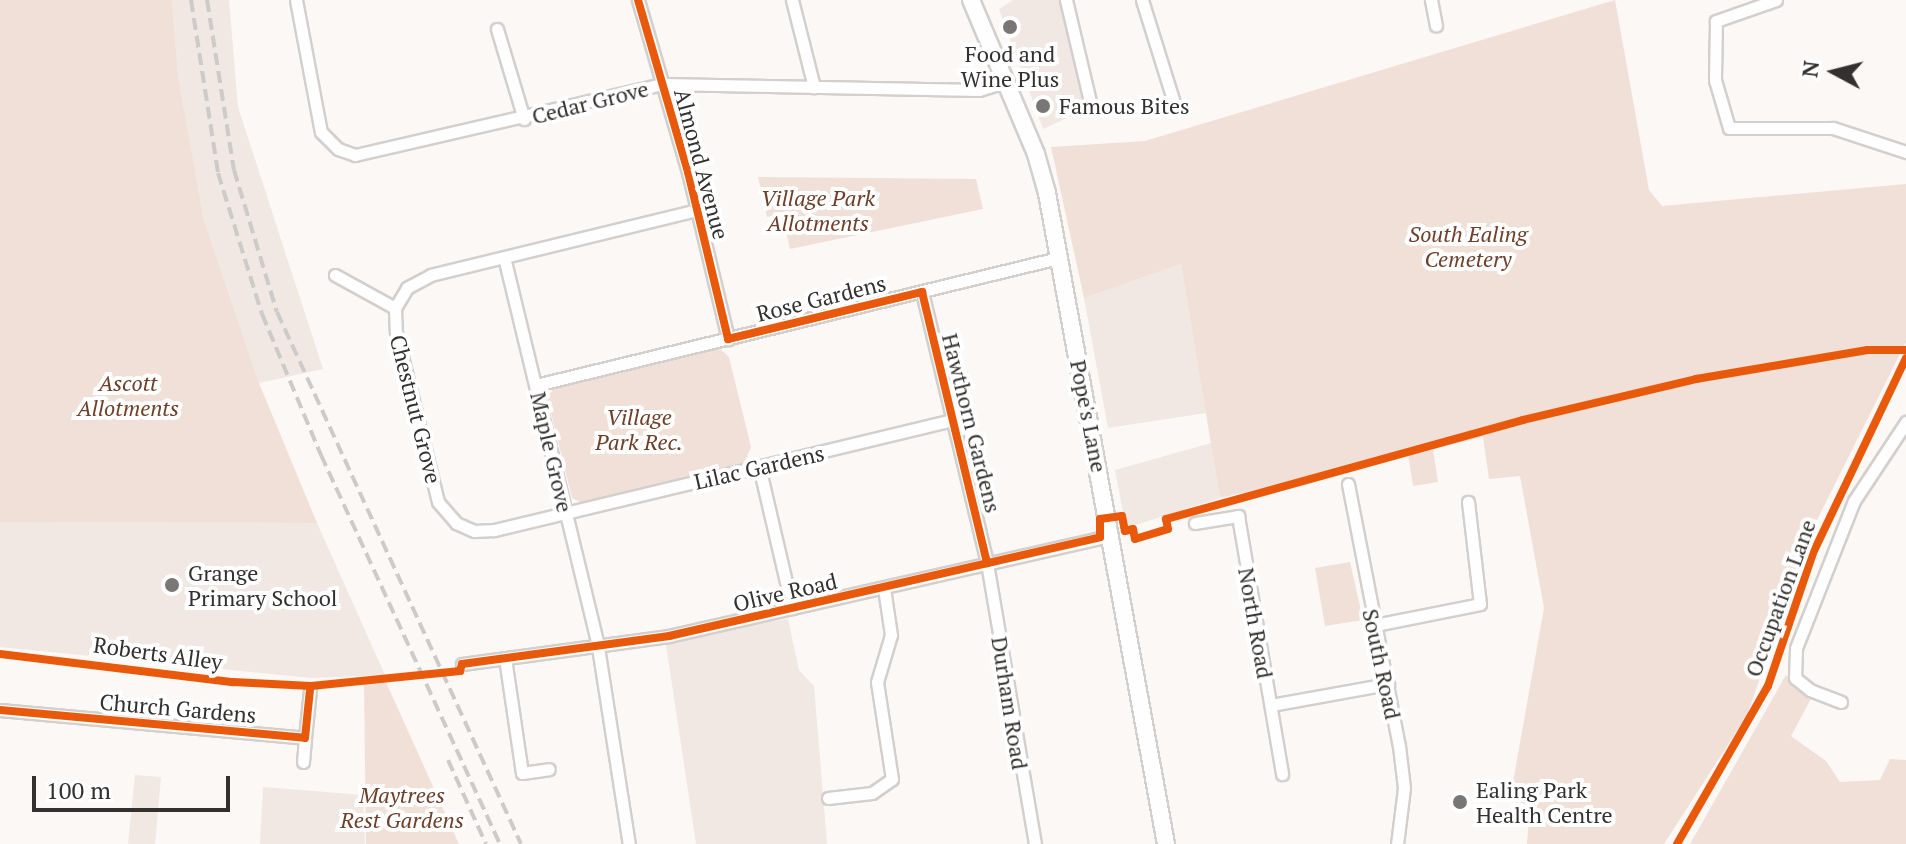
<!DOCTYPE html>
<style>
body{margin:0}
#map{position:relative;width:1906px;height:844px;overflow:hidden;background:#fcf8f6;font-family:"PT Serif",serif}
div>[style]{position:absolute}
.built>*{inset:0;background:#f1e7e3}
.green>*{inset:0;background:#f1e0d8}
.roads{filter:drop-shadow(2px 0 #d2cfcd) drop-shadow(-2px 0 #d2cfcd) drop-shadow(0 2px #d2cfcd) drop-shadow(0 -2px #d2cfcd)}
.minor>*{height:11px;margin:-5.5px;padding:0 5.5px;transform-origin:5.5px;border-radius:5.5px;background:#fffefe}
.secondary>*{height:16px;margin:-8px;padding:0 8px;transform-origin:8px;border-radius:8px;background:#fffefe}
.rail>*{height:4px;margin-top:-2px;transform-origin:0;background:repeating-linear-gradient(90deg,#cccbca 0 12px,transparent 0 18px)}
.cycleway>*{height:8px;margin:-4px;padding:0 4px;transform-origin:4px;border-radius:4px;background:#e8590c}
.dots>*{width:22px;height:22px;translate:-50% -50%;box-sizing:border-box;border:4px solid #fff;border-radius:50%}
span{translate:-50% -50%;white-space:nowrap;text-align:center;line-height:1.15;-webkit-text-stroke:8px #fff;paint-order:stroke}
.poi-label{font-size:22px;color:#33312f}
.left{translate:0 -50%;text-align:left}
.street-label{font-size:22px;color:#33312f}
.park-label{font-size:22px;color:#6e402a;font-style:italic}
.north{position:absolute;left:1794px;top:32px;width:80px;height:80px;-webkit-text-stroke:6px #fff;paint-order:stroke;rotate:277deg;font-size:22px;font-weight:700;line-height:32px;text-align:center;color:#33312f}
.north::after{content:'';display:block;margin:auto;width:28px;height:36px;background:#33312f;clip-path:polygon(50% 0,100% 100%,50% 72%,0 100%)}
.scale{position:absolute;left:32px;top:776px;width:198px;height:36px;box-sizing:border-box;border:4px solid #33312f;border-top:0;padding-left:10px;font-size:24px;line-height:28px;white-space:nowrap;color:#33312f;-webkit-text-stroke:6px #fff;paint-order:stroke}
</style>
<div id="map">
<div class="built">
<i style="clip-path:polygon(172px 0,229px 0,238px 107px,323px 369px,259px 383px,204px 220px,178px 75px)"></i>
<i style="clip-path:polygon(1013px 0,1069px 0,1097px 104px,1043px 129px,999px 9px)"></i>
<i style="clip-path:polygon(1181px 264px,1206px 413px,1108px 428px,1084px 298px)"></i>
<i style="clip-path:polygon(1211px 443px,1220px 498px,1126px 528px,1115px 470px)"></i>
<i style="clip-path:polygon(0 522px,317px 523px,385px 675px,311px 678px,0 647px)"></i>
<i style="clip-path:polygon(788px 619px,799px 670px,814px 686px,827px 844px,696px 844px,665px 638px)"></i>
<i style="clip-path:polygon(135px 775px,161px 777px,155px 844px,128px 844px)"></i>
<i style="clip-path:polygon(263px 787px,363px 795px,365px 844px,260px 844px)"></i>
</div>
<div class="green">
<i style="clip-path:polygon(0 0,172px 0,178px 75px,204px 220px,259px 383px,317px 523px,0 522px)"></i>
<i style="clip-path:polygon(1615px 0,1649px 190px,1662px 206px,1906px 184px,1906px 342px,1812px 530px,1747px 715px,1664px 844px,1527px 844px,1530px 806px,1510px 799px,1544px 608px,1520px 476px,1489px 479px,1483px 437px,1220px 498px,1181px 264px,1084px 298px,1051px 147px,1145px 141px)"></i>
<i style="clip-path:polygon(758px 177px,976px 179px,983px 209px,790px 249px,782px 214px,767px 217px)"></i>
<i style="clip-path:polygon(717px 346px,729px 357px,751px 447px,743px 466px,586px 505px,572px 498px,547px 397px,556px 386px)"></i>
<i style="clip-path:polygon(1433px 450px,1438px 482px,1413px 486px,1408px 454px)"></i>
<i style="clip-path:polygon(1350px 562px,1363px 620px,1325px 626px,1315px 568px)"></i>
<i style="clip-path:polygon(1786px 675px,1813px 695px,1791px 736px,1826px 761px,1840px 782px,1880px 780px,1890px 759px,1906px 760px,1906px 844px,1690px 844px)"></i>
<i style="clip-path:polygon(385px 680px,459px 844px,366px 844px,364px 682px)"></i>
</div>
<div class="roads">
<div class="minor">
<i style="left:296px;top:0;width:134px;rotate:79.3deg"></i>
<i style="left:321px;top:132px;width:24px;rotate:45deg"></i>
<i style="left:338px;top:149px;width:18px;rotate:19deg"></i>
<i style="left:355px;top:155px;width:316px;rotate:-13deg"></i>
<i style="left:663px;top:84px;width:316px;rotate:1.1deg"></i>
<i style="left:979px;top:90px;width:27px;rotate:-17deg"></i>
<i style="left:638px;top:0;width:179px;rotate:73.8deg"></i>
<i style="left:688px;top:172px;width:172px;rotate:76.5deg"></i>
<i style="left:792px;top:0;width:90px;rotate:75.8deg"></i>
<i style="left:1066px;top:0;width:109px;rotate:76.7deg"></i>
<i style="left:1142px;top:0;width:108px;rotate:72.7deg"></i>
<i style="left:1431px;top:0;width:26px;rotate:79deg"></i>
<i style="left:1776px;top:0;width:64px;rotate:160.7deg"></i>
<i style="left:1716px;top:21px;width:59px;rotate:91deg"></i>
<i style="left:1715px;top:80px;width:50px;rotate:73.7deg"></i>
<i style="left:1729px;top:128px;width:104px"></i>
<i style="left:1833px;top:128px;width:77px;rotate:18.2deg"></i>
<i style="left:497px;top:29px;width:94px;rotate:73.3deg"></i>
<i style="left:697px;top:210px;width:274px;rotate:166.3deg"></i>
<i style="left:431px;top:275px;width:27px;rotate:152deg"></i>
<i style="left:407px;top:288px;width:23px;rotate:121deg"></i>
<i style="left:395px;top:308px;width:24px;rotate:88deg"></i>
<i style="left:396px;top:332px;width:175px;rotate:76.1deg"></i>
<i style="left:438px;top:502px;width:28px;rotate:49deg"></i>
<i style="left:456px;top:523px;width:20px;rotate:24deg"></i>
<i style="left:474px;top:531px;width:20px;rotate:-3deg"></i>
<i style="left:494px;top:530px;width:472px;rotate:-13.5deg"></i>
<i style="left:504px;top:257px;width:401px;rotate:76.4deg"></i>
<i style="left:598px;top:647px;width:199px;rotate:81.1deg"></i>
<i style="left:335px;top:275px;width:68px;rotate:28.8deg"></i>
<i style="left:922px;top:292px;width:279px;rotate:76.5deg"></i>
<i style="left:987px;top:563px;width:285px;rotate:80.3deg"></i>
<i style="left:536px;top:385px;width:537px;rotate:-13.67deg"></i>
<i style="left:759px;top:466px;width:146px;rotate:76.9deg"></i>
<i style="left:1348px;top:484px;width:267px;rotate:79deg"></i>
<i style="left:1399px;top:746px;width:42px;rotate:83.2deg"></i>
<i style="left:1404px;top:788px;width:56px;rotate:97.1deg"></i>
<i style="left:1195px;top:523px;width:44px;rotate:-9.2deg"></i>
<i style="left:1238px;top:516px;width:262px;rotate:80.3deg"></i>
<i style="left:1375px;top:625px;width:107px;rotate:-11.3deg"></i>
<i style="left:1480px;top:604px;width:103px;rotate:-96.7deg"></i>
<i style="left:505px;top:658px;width:116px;rotate:81.6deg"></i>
<i style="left:522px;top:773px;width:27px;rotate:-8deg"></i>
<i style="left:462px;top:664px;width:209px;rotate:-7.7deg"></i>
<i style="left:669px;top:636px;width:454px;rotate:-12.8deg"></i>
<i style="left:1841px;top:702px;width:33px;rotate:-159deg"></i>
<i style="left:1810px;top:690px;width:19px;rotate:-141deg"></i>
<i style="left:1795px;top:678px;width:30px;rotate:-88deg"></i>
<i style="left:1796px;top:648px;width:158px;rotate:-68.5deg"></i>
<i style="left:1854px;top:501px;width:95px;rotate:-56.6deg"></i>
<i style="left:1271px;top:705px;width:119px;rotate:-10.2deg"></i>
<i style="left:0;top:710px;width:306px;rotate:5.2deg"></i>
<i style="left:305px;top:738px;width:48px;rotate:-84.1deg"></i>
<i style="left:303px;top:762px;width:24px;rotate:-85deg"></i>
<i style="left:828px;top:798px;width:44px;rotate:-6.5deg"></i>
<i style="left:872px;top:793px;width:24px;rotate:-35deg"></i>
<i style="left:892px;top:779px;width:98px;rotate:-98.8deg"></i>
<i style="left:877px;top:682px;width:49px;rotate:-73.4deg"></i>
<i style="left:891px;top:635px;width:48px;rotate:-98.5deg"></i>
</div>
<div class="secondary">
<i style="left:971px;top:0;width:167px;rotate:67.1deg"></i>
<i style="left:1036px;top:154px;width:41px;rotate:74.2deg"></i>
<i style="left:1047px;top:193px;width:662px;rotate:79.64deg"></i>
</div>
</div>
<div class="rail">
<i style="left:191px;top:0;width:175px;rotate:81.1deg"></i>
<i style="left:218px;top:173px;width:148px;rotate:72.7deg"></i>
<i style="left:262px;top:314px;width:153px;rotate:67.3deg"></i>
<i style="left:321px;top:455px;width:428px;rotate:65.3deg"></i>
<i style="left:207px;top:0;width:172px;rotate:81deg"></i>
<i style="left:234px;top:170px;width:148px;rotate:73.2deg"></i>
<i style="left:277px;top:312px;width:585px;rotate:65.36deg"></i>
<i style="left:448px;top:760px;width:92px;rotate:65.7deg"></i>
</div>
<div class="cycleway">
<i style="left:638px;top:0;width:179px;rotate:73.8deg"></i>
<i style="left:688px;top:172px;width:172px;rotate:76.5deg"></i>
<i style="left:728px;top:339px;width:200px;rotate:-13.6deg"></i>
<i style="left:922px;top:292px;width:279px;rotate:76.5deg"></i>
<i style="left:0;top:654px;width:235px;rotate:6.9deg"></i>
<i style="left:233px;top:682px;width:78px;rotate:2.9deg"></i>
<i style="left:311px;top:686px;width:150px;rotate:-5.7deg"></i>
<i style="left:460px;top:671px;width:7px;rotate:-74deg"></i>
<i style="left:462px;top:664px;width:209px;rotate:-7.7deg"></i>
<i style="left:669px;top:636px;width:442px;rotate:-12.9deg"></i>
<i style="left:1100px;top:537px;width:18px;rotate:-90deg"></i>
<i style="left:1100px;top:519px;width:22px;rotate:-8deg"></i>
<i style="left:1122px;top:516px;width:15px;rotate:79deg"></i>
<i style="left:1125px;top:531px;width:8px;rotate:-14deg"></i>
<i style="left:1133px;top:529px;width:10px;rotate:79deg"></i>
<i style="left:1135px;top:539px;width:34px;rotate:-17deg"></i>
<i style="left:1168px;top:529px;width:10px;rotate:-101deg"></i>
<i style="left:1166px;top:519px;width:370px;rotate:-15.5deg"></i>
<i style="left:1523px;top:420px;width:178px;rotate:-13.3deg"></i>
<i style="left:1696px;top:379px;width:174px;rotate:-9.6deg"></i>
<i style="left:1868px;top:350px;width:38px"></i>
<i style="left:0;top:710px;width:306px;rotate:5.2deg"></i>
<i style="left:305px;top:738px;width:48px;rotate:-84.1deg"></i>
<i style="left:1677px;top:844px;width:182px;rotate:-60.1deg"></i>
<i style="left:1768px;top:686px;width:140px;rotate:-71.3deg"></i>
<i style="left:1813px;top:553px;width:216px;rotate:-64.5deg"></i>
</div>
<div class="dots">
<i style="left:1010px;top:27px;background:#797775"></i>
<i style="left:1043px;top:106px;background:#797775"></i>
<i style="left:172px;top:585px;background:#797775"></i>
<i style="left:1460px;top:802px;background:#797775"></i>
</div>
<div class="poi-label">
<span style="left:1010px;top:66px">Food and<br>Wine Plus</span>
<span class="left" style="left:1059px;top:106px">Famous Bites</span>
<span class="left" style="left:188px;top:585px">Grange<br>Primary School</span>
<span class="left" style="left:1476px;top:802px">Ealing Park<br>Health Centre</span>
</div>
<div class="street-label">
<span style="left:590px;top:102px;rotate:-14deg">Cedar Grove</span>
<span style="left:702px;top:164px;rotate:75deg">Almond Avenue</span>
<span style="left:821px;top:298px;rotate:-14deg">Rose Gardens</span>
<span style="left:416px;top:409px;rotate:76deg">Chestnut Grove</span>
<span style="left:1089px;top:416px;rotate:79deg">Pope's Lane</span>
<span style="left:972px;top:423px;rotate:76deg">Hawthorn Gardens</span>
<span style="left:552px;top:452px;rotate:77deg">Maple Grove</span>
<span style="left:759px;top:467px;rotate:-13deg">Lilac Gardens</span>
<span style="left:785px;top:592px;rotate:-13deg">Olive Road</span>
<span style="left:1780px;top:598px;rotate:-70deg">Occupation Lane</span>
<span style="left:1256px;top:623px;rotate:80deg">North Road</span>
<span style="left:158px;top:653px;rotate:8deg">Roberts Alley</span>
<span style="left:1382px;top:664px;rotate:78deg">South Road</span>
<span style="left:1010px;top:703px;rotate:81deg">Durham Road</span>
<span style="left:178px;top:708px;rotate:5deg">Church Gardens</span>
</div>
<div class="park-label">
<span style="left:818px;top:210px">Village Park<br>Allotments</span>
<span style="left:1468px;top:246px">South Ealing<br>Cemetery</span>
<span style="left:128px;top:395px">Ascott<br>Allotments</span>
<span style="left:639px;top:429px">Village<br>Park Rec.</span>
<span style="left:402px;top:807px">Maytrees<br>Rest Gardens</span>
</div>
<div class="north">N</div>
<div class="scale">100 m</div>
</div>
